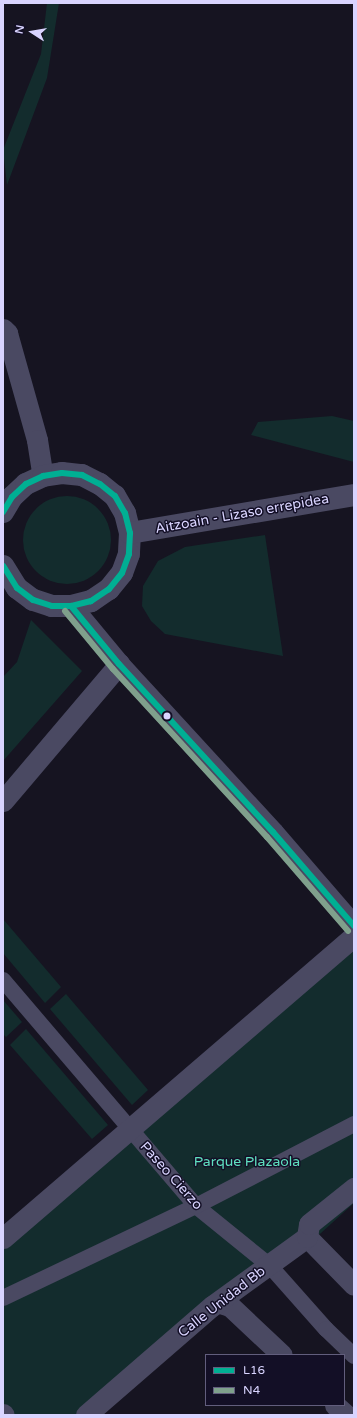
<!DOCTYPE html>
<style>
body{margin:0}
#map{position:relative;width:357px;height:1418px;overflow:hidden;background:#161421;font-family:"Varela Round",sans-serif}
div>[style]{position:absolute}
.green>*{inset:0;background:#132c2d}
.round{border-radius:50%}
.pedestrian>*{height:16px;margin:-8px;padding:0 8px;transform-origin:8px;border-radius:8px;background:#4a4962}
.minor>*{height:21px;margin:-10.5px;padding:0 10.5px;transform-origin:10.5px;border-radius:10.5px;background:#4a4962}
.tertiary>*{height:22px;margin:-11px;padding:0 11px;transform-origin:11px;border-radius:11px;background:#4a4962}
.bus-1>*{height:6px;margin:-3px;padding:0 3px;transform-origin:3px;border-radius:3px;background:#00af93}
.bus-2>*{height:6px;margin:-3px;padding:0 3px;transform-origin:3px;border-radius:3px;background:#7fa08c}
.dots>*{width:11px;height:11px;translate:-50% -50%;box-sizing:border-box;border:2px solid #130f26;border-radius:50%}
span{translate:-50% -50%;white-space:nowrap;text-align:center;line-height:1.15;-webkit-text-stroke:3px #130f26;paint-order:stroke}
.street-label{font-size:14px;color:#d9d4ff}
.park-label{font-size:14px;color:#5fe0c0}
.frame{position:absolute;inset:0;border:4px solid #d9d4ff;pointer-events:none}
.legend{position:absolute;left:205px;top:1354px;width:140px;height:52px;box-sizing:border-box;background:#130f26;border:1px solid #625e7d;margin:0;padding:5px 7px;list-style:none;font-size:12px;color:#d9d4ff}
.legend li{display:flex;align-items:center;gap:8px;height:20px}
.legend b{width:20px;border:1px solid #625e7d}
.north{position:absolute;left:12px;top:12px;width:40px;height:40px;-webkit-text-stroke:3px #130f26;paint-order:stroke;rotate:282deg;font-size:11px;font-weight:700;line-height:16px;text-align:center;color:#d9d4ff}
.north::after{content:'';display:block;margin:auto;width:14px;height:18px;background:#d9d4ff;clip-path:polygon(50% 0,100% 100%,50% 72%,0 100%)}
</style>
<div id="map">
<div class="green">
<i style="clip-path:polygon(47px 3px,59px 3px,47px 78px,7px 185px,3px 150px,41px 54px)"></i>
<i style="clip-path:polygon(332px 416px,354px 421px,354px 462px,251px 435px,258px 422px)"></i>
<i class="round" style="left:23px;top:496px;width:88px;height:88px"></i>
<i style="clip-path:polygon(265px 535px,283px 656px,165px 634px,151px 621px,142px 606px,143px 586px,158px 561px,185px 547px)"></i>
<i style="clip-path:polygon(31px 620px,82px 671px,3px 761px,3px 677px,17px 662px)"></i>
<i style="clip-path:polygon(3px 919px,61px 987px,45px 1003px,3px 953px)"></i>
<i style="clip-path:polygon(354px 936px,354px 1203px,310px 1243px,87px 1415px,3px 1415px,3px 1238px)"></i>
<i style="clip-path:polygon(66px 994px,148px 1090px,132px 1105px,50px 1009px)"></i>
<i style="clip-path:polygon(3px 1000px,22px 1022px,6px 1037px,3px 1034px)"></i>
<i style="clip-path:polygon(26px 1029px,108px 1125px,92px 1139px,10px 1045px)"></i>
</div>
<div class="pedestrian">
<i style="left:3px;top:980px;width:297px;rotate:49.5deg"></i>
<i style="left:196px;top:1206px;width:95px;rotate:39deg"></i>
<i style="left:270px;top:1266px;width:84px;rotate:48.4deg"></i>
<i style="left:326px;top:1329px;width:39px;rotate:44deg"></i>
<i style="left:3px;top:1298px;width:214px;rotate:-25.5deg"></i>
<i style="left:196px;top:1206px;width:178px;rotate:-27.4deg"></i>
</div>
<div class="minor">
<i style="left:3px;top:329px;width:6px;rotate:45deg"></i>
<i style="left:7px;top:333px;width:111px;rotate:74.3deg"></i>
<i style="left:37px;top:440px;width:36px;rotate:81deg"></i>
<i style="left:71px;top:606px;width:75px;rotate:50.4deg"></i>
<i style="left:119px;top:664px;width:228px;rotate:47.5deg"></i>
<i style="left:273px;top:832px;width:124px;rotate:49.2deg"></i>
<i style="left:3px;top:801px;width:180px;rotate:-49.7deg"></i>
<i style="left:307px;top:1237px;width:67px;rotate:45.6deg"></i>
<i style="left:3px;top:1238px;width:463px;rotate:-40.7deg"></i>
<i style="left:220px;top:1303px;width:10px;rotate:17deg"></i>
<i style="left:230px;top:1306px;width:71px;rotate:43.3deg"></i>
<i style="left:335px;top:1405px;width:15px;rotate:42deg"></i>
<i style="left:3px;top:1414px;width:1px;rotate:45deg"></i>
<i style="left:86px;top:1415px;width:167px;rotate:-40.9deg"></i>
<i style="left:212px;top:1306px;width:117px;rotate:-36deg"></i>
<i style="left:307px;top:1237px;width:13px;rotate:-81deg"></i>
<i style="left:309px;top:1224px;width:58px;rotate:-38.7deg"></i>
</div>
<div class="tertiary">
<i style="left:3px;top:512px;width:17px;rotate:-59deg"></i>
<i style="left:12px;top:497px;width:19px;rotate:-43deg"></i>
<i style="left:26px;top:484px;width:19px;rotate:-25deg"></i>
<i style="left:43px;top:476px;width:19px;rotate:-9deg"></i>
<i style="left:62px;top:473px;width:20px;rotate:6deg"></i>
<i style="left:82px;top:475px;width:20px;rotate:27deg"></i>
<i style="left:100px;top:484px;width:19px;rotate:39deg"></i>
<i style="left:115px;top:496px;width:20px;rotate:60deg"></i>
<i style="left:125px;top:513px;width:21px;rotate:76deg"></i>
<i style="left:130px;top:533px;width:21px;rotate:93deg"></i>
<i style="left:129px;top:554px;width:20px;rotate:110deg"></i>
<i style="left:122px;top:573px;width:21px;rotate:129deg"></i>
<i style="left:109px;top:589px;width:22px;rotate:146deg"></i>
<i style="left:91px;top:601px;width:21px;rotate:166deg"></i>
<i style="left:71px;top:606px;width:19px;rotate:180deg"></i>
<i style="left:52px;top:606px;width:20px;rotate:-162deg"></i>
<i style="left:33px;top:600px;width:20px;rotate:-143deg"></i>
<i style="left:17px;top:588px;width:26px;rotate:-122deg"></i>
<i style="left:130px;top:533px;width:227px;rotate:-9.6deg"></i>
</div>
<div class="bus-1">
<i style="left:3px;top:512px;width:17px;rotate:-59deg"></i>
<i style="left:12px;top:497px;width:19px;rotate:-43deg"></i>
<i style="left:26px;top:484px;width:19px;rotate:-25deg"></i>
<i style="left:43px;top:476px;width:19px;rotate:-9deg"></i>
<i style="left:62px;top:473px;width:20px;rotate:6deg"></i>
<i style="left:82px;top:475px;width:20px;rotate:27deg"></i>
<i style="left:100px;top:484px;width:19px;rotate:39deg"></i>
<i style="left:115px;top:496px;width:20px;rotate:60deg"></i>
<i style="left:125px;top:513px;width:21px;rotate:76deg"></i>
<i style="left:130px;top:533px;width:21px;rotate:93deg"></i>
<i style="left:129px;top:554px;width:20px;rotate:110deg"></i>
<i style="left:122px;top:573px;width:21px;rotate:129deg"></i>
<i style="left:109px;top:589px;width:22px;rotate:146deg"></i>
<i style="left:91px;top:601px;width:21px;rotate:166deg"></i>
<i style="left:71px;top:606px;width:19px;rotate:180deg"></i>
<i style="left:52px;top:606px;width:20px;rotate:-162deg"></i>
<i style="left:33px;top:600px;width:20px;rotate:-143deg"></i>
<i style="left:17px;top:588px;width:26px;rotate:-122deg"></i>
<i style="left:71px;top:606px;width:75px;rotate:50.4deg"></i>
<i style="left:119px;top:664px;width:228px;rotate:47.5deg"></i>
<i style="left:273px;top:832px;width:124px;rotate:49.2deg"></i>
</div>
<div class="bus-2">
<i style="left:65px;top:611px;width:75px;rotate:50.4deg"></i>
<i style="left:113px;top:669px;width:228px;rotate:47.5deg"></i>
<i style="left:267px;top:837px;width:124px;rotate:49.2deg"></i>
</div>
<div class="dots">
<i style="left:167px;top:716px;background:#d9d4ff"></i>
</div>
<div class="street-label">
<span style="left:242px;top:514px;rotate:-10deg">Aitzoain - Lizaso errepidea</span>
<span style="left:171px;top:1176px;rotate:48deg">Paseo Cierzo</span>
<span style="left:222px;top:1302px;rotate:-38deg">Calle Unidad Bb</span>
</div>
<div class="park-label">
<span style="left:247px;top:1162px">Parque Plazaola</span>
</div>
<div class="frame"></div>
<ul class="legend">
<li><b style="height:5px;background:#00af93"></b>L16</li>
<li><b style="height:5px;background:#7fa08c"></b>N4</li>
</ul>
<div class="north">N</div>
</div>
